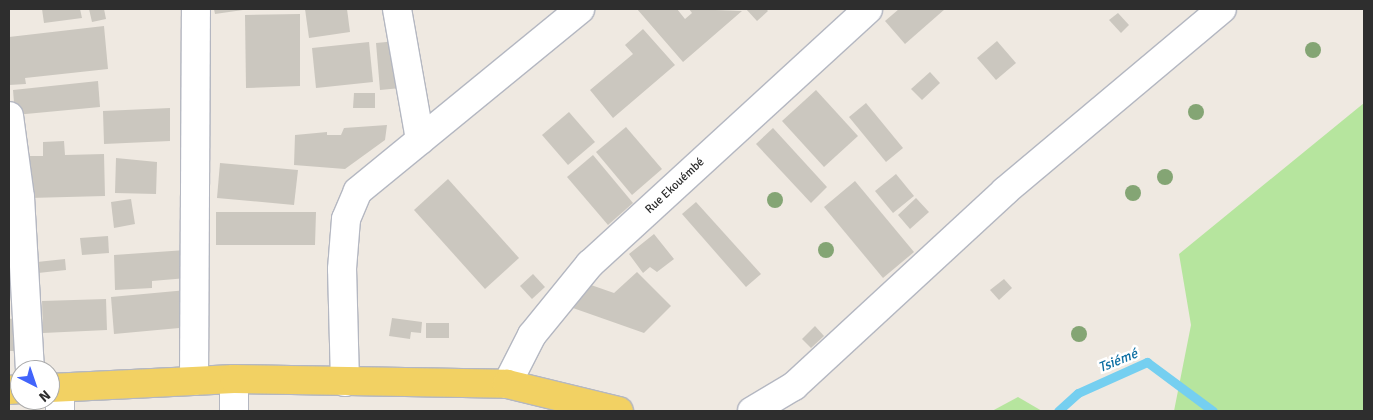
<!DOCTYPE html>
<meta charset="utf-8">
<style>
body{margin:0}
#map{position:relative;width:1373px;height:420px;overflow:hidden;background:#efe9e1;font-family:Signika,sans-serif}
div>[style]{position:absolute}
.green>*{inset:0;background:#b6e59e}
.stream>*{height:9px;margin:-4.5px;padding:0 4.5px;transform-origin:4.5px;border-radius:4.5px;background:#75cff0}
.building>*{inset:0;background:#cbc7bf}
.roads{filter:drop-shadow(1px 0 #b4b7c1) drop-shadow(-1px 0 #b4b7c1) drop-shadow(0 1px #b4b7c1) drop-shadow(0 -1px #b4b7c1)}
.minor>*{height:28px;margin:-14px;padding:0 14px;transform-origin:14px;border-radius:14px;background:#fff}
.primary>*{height:28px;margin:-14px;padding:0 14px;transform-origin:14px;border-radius:14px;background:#f2d163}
.trees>*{width:16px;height:16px;margin:-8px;border-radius:50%;background:#84a574}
span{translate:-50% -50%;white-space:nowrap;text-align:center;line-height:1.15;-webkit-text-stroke:5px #fff;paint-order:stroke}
.street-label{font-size:12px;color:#2e2e2e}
.water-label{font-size:14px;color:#0d6fa3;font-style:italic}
.frame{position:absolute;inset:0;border:10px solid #2e2e2e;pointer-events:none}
.north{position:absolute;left:10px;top:360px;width:50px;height:50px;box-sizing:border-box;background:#fff;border:1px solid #ababab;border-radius:50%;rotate:139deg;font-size:14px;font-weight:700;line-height:20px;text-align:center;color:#2e2e2e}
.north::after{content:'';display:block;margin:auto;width:18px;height:22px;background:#4264fb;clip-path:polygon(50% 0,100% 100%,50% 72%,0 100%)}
</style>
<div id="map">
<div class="green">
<i style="clip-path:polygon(1364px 103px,1364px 411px,1174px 411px,1191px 325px,1179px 254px)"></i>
<i style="clip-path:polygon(1018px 397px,1042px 411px,992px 411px)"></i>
</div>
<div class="stream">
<i style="left:1058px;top:411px;width:27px;rotate:-42deg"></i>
<i style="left:1078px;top:393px;width:76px;rotate:-24.2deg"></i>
<i style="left:1147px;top:362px;width:82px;rotate:36.6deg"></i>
</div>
<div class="building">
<i style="clip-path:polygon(42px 9px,80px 9px,82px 18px,44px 23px)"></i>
<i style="clip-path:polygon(89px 9px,104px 9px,106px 19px,92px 22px)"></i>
<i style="clip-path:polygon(214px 9px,243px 9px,243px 10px,215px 14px)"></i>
<i style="clip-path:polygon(305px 9px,347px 9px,350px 32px,309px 38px)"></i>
<i style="clip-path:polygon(637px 9px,677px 9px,685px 19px,692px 13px,689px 9px,742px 11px,683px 62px)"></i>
<i style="clip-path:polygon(746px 9px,766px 9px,768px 11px,757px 21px)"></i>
<i style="clip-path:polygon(899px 9px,945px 9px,905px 44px,885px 21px)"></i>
<i style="clip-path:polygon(1118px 13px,1129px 25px,1121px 33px,1109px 20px)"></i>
<i style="clip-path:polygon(300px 14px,300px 86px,246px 88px,245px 15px)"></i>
<i style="clip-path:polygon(104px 26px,108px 69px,25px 78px,26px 84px,9px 85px,9px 37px)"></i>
<i style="clip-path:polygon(643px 29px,675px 65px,613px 118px,590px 90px,633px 54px,625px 45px)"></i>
<i style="clip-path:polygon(397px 41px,401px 88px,380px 90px,376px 43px)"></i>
<i style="clip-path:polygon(997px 41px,1016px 63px,996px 80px,977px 58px)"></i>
<i style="clip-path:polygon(369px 42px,373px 82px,316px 88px,312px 48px)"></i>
<i style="clip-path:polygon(930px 72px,940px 83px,922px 100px,911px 89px)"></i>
<i style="clip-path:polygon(98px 81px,100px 107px,15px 115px,13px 90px)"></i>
<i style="clip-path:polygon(816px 90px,858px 136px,824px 167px,782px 121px)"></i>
<i style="clip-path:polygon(354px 93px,375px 93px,375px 108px,353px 108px)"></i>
<i style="clip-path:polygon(866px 103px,903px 148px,886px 162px,849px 117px)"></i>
<i style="clip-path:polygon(170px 108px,170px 141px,104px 144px,103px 111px)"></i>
<i style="clip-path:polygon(569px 112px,595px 142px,568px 165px,542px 135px)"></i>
<i style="clip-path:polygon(387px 125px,385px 140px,345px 169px,294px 165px,295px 135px,327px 132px,327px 135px,341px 135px,344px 128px)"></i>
<i style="clip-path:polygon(626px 127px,662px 169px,632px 195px,596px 152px)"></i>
<i style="clip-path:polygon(773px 128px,827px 187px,811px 203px,756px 144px)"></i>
<i style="clip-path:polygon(64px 141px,65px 155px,104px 154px,105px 196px,29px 198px,28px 156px,43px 156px,43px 142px)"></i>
<i style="clip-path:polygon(593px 155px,633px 203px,608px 225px,567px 177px)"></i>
<i style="clip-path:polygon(116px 158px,157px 162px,156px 194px,115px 193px)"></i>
<i style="clip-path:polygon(220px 163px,298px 170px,294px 205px,217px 198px)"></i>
<i style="clip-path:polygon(896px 174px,914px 196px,893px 213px,875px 191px)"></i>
<i style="clip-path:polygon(448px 179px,519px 258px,485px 289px,414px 210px)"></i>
<i style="clip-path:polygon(855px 181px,914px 252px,883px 278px,824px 207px)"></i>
<i style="clip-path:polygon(916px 198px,929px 212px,910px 229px,898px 215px)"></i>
<i style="clip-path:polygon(131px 199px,135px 224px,114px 228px,111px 202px)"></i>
<i style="clip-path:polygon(696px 202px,761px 274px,746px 287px,682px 214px)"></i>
<i style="clip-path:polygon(216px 212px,316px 212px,315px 245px,216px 245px)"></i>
<i style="clip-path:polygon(654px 234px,674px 259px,657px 272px,650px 267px,643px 273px,629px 254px)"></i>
<i style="clip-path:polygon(108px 236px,109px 253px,82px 255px,80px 238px)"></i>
<i style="clip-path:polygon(186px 250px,187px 278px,152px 281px,152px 288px,115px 290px,114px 255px)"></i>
<i style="clip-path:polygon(65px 259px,66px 270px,38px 273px,37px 262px)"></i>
<i style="clip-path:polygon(637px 272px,671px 306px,644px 333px,573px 308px,591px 285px,614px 293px)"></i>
<i style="clip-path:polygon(533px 274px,545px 287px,532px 299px,520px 286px)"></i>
<i style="clip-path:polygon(1004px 279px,1012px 288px,999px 300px,990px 290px)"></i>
<i style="clip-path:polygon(187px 290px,190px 327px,114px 334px,111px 297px)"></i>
<i style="clip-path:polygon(106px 299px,107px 330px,43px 333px,42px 301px)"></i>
<i style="clip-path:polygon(15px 318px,17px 351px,9px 351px,9px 319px)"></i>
<i style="clip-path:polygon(392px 318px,422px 322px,421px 333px,411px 332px,410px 339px,389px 336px)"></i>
<i style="clip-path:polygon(426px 323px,449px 323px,449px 338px,426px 338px)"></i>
<i style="clip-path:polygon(815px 326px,824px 336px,811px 348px,802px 339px)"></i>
</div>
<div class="roads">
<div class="minor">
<i style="left:397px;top:9px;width:133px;rotate:80deg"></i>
<i style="left:9px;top:116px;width:82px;rotate:82.3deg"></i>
<i style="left:20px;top:197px;width:173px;rotate:86.7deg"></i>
<i style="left:234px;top:379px;width:32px;rotate:90deg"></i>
<i style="left:194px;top:381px;width:372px;rotate:-89.7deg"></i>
<i style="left:345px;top:382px;width:113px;rotate:-91.5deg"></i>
<i style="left:342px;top:269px;width:50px;rotate:-85.4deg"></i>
<i style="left:346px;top:219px;width:30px;rotate:-67deg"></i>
<i style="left:358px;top:191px;width:287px;rotate:-39.3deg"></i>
<i style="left:507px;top:384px;width:55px;rotate:-63deg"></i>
<i style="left:532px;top:335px;width:92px;rotate:-50.8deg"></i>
<i style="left:590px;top:264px;width:377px;rotate:-42.5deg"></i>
<i style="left:60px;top:388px;width:23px;rotate:90deg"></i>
<i style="left:752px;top:411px;width:49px;rotate:-30.8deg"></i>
<i style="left:794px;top:386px;width:287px;rotate:-42.7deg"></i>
<i style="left:1005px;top:191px;width:283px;rotate:-40deg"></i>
</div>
<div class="primary">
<i style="left:50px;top:388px;width:184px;rotate:-2.8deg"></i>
<i style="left:234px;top:379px;width:273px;rotate:1deg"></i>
<i style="left:507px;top:384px;width:115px;rotate:13.6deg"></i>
<i style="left:9px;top:390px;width:11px;rotate:-5deg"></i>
</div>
</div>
<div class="trees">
<i style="left:1313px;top:50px"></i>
<i style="left:1196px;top:112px"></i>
<i style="left:1165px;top:177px"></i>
<i style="left:1133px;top:193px"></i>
<i style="left:775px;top:200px"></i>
<i style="left:826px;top:250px"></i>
<i style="left:1079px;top:334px"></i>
</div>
<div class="street-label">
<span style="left:675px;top:186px;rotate:-43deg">Rue Ekouémbé</span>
</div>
<div class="water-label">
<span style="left:1118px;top:361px;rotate:-22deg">Tsiémé</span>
</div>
<div class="frame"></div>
<div class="north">N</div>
</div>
